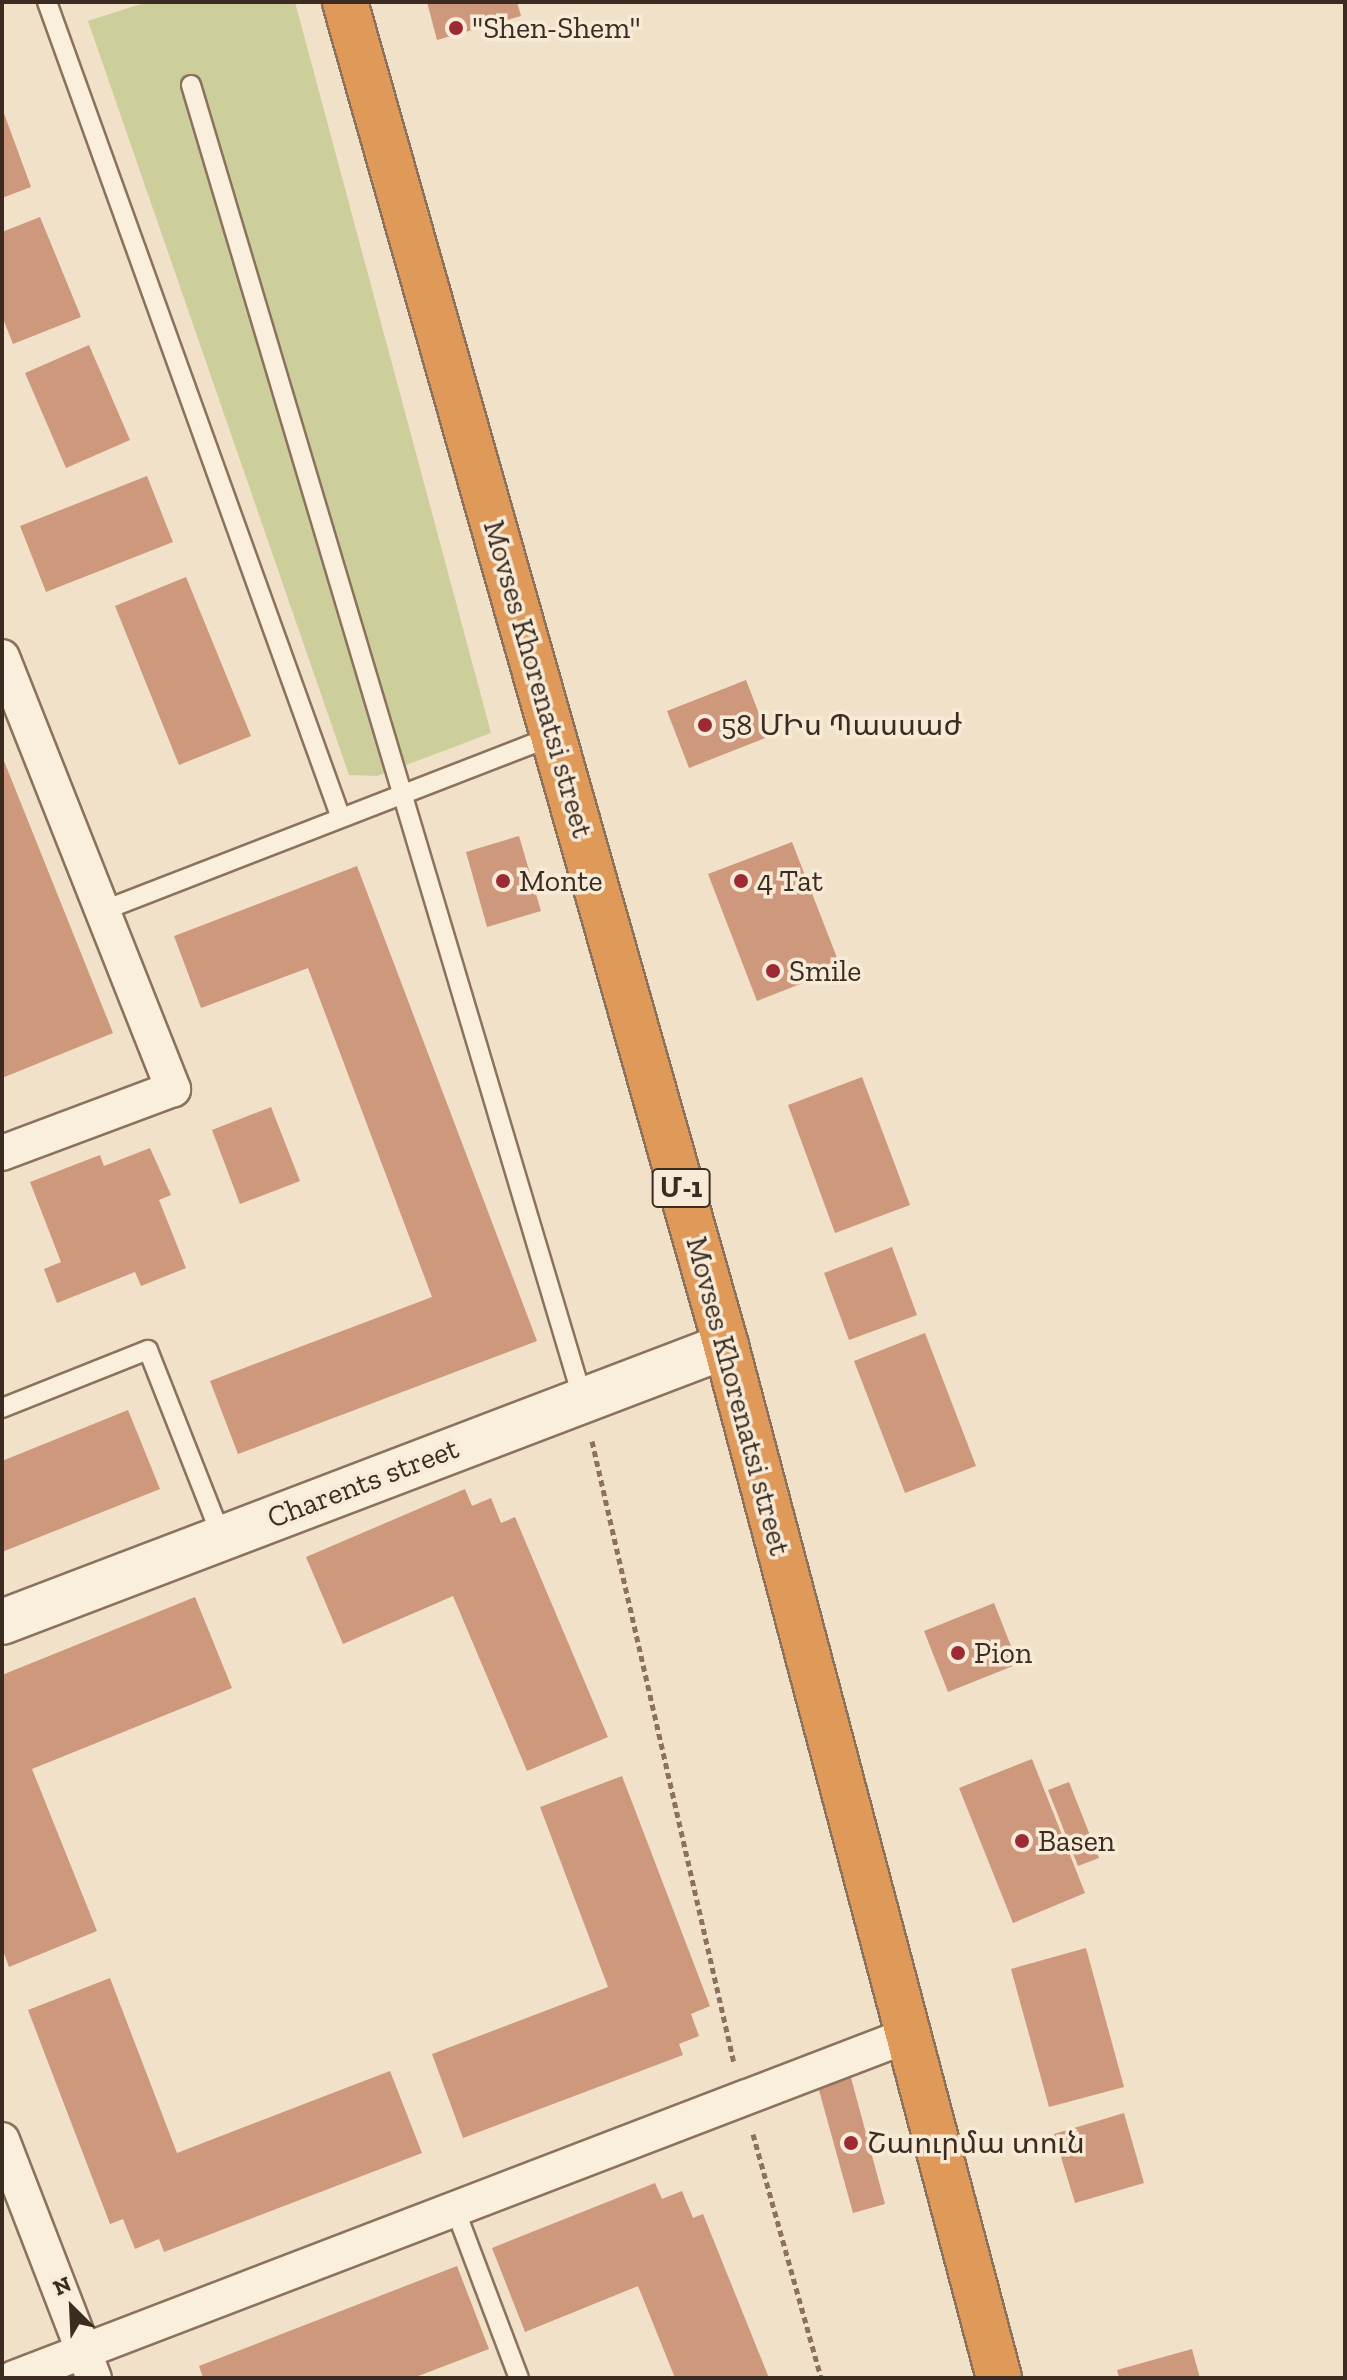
<!DOCTYPE html>
<meta charset="utf-8">
<style>
body{margin:0}
#map{position:relative;width:1347px;height:2380px;overflow:hidden;background:#f0e1c8;font-family:"Zilla Slab","Noto Sans Armenian",serif}
div>[style]{position:absolute}
.green>*{inset:0;background:#ccce9b}
.building>*{inset:0;background:#ce987d}
.path>*{height:5px;margin-top:-2.5px;transform-origin:0;background:repeating-linear-gradient(90deg,#8c725c 0 6px,transparent 0 10px)}
.roads{filter:drop-shadow(2px 0 #8c725c) drop-shadow(-2px 0 #8c725c) drop-shadow(0 2px #8c725c) drop-shadow(0 -2px #8c725c)}
.lane>*{height:18px;margin:-9px;padding:0 9px;transform-origin:9px;border-radius:9px;background:#faeedc}
.street>*{height:34px;margin:-17px;padding:0 17px;transform-origin:17px;border-radius:17px;background:#faeedc}
.secondary>*{height:44px;margin:-22px;padding:0 22px;transform-origin:22px;border-radius:22px;background:#faeedc}
.highway>*{height:44px;margin:-22px;padding:0 22px;transform-origin:22px;border-radius:22px;background:#df9959}
.dots>*{width:22px;height:22px;translate:-50% -50%;box-sizing:border-box;border:4px solid #f7ebd8;border-radius:50%}
span{translate:-50% -50%;white-space:nowrap;text-align:center;line-height:1.15;-webkit-text-stroke:7px #f7ebd8;paint-order:stroke}
.shield-label span{padding:2px 6px;background:#f7ebd8;border:2px solid;border-radius:6px;-webkit-text-stroke-width:0}
.shield-label{font-size:28px;color:#3c2b20;font-weight:700}
.poi-label{font-size:30px;color:#3c2b20}
.left{translate:0 -50%;text-align:left}
.street-label{font-size:30px;color:#3c2b20}
.frame{position:absolute;inset:0;border:4px solid #3c2b20;pointer-events:none}
.north{position:absolute;left:32px;top:2268px;width:80px;height:80px;-webkit-text-stroke:6px #f7ebd8;paint-order:stroke;rotate:336deg;font-size:22px;font-weight:700;line-height:32px;text-align:center;color:#3c2b20}
.north::after{content:'';display:block;margin:auto;width:28px;height:36px;background:#3c2b20;clip-path:polygon(50% 0,100% 100%,50% 72%,0 100%)}
</style>
<div id="map">
<div class="green">
<i style="clip-path:polygon(147px 2px,295px 2px,491px 733px,377px 776px,349px 775px,88px 21px)"></i>
</div>
<div class="building">
<i style="clip-path:polygon(427px 2px,517px 2px,521px 16px,437px 40px)"></i>
<i style="clip-path:polygon(2px 108px,31px 187px,2px 198px)"></i>
<i style="clip-path:polygon(40px 217px,81px 317px,13px 344px,2px 316px,2px 232px)"></i>
<i style="clip-path:polygon(89px 345px,130px 440px,66px 468px,25px 373px)"></i>
<i style="clip-path:polygon(147px 476px,173px 542px,46px 592px,20px 526px)"></i>
<i style="clip-path:polygon(186px 577px,251px 736px,179px 765px,115px 606px)"></i>
<i style="clip-path:polygon(746px 680px,768px 737px,689px 768px,667px 711px)"></i>
<i style="clip-path:polygon(2px 756px,113px 1033px,2px 1078px,3px 995px)"></i>
<i style="clip-path:polygon(519px 836px,541px 911px,487px 927px,466px 852px)"></i>
<i style="clip-path:polygon(792px 842px,841px 968px,757px 1001px,708px 874px)"></i>
<i style="clip-path:polygon(357px 866px,537px 1341px,238px 1454px,210px 1381px,432px 1297px,308px 968px,201px 1008px,174px 936px)"></i>
<i style="clip-path:polygon(862px 1077px,910px 1205px,835px 1233px,788px 1105px)"></i>
<i style="clip-path:polygon(271px 1107px,300px 1181px,240px 1204px,212px 1130px)"></i>
<i style="clip-path:polygon(150px 1148px,171px 1195px,159px 1200px,186px 1268px,141px 1286px,135px 1272px,57px 1303px,44px 1269px,61px 1262px,30px 1182px,100px 1155px,104px 1166px)"></i>
<i style="clip-path:polygon(892px 1247px,917px 1315px,849px 1340px,824px 1273px)"></i>
<i style="clip-path:polygon(925px 1333px,976px 1466px,905px 1493px,854px 1361px)"></i>
<i style="clip-path:polygon(128px 1410px,160px 1489px,2px 1552px,2px 1461px)"></i>
<i style="clip-path:polygon(465px 1489px,472px 1506px,491px 1498px,501px 1523px,515px 1517px,608px 1737px,527px 1771px,453px 1596px,343px 1644px,306px 1557px)"></i>
<i style="clip-path:polygon(195px 1597px,232px 1688px,32px 1769px,97px 1931px,9px 1967px,2px 1948px,2px 1675px)"></i>
<i style="clip-path:polygon(994px 1603px,1018px 1664px,948px 1692px,924px 1631px)"></i>
<i style="clip-path:polygon(1032px 1759px,1085px 1893px,1013px 1923px,959px 1788px)"></i>
<i style="clip-path:polygon(622px 1776px,710px 2006px,691px 2014px,699px 2036px,679px 2044px,683px 2055px,463px 2138px,432px 2054px,608px 1987px,540px 1807px)"></i>
<i style="clip-path:polygon(1069px 1782px,1099px 1858px,1078px 1866px,1048px 1790px)"></i>
<i style="clip-path:polygon(1086px 1948px,1124px 2087px,1049px 2107px,1011px 1969px)"></i>
<i style="clip-path:polygon(110px 1978px,177px 2153px,390px 2071px,422px 2153px,164px 2252px,159px 2239px,135px 2249px,123px 2219px,110px 2224px,28px 2010px)"></i>
<i style="clip-path:polygon(850px 2074px,885px 2204px,853px 2213px,817px 2083px)"></i>
<i style="clip-path:polygon(1124px 2113px,1144px 2183px,1075px 2203px,1054px 2134px)"></i>
<i style="clip-path:polygon(655px 2183px,662px 2199px,682px 2191px,693px 2218px,703px 2214px,769px 2378px,675px 2378px,638px 2286px,525px 2332px,492px 2248px)"></i>
<i style="clip-path:polygon(457px 2266px,489px 2349px,413px 2378px,203px 2378px,199px 2366px)"></i>
<i style="clip-path:polygon(1192px 2349px,1200px 2378px,1119px 2378px,1117px 2370px)"></i>
</div>
<div class="path">
<i style="left:592px;top:1441px;width:638px;rotate:77.14deg"></i>
<i style="left:753px;top:2134px;width:253px;rotate:74.4deg"></i>
</div>
<div class="roads">
<div class="lane">
<i style="left:47px;top:2px;width:867px;rotate:70.19deg"></i>
<i style="left:191px;top:85px;width:1369px;rotate:73.4deg"></i>
<i style="left:102px;top:911px;width:486px;rotate:-21.2deg"></i>
<i style="left:2px;top:1408px;width:157px;rotate:-21.7deg"></i>
<i style="left:148px;top:1350px;width:202px;rotate:68.5deg"></i>
<i style="left:455px;top:2209px;width:181px;rotate:69.3deg"></i>
</div>
<div class="street">
<i style="left:2px;top:657px;width:465px;rotate:68.4deg"></i>
<i style="left:173px;top:1089px;width:183px;rotate:159.5deg"></i>
<i style="left:2px;top:2140px;width:255px;rotate:68.9deg"></i>
<i style="left:14px;top:2378px;width:955px;rotate:-20.98deg"></i>
</div>
<div class="secondary">
<i style="left:2px;top:1622px;width:775px;rotate:-20.87deg"></i>
</div>
<div class="highway">
<i style="left:345px;top:2px;width:1397px;rotate:74.17deg"></i>
<i style="left:726px;top:1346px;width:1067px;rotate:75.18deg"></i>
</div>
</div>
<div class="dots">
<i style="left:456px;top:28px;background:#9d2b35"></i>
<i style="left:705px;top:725px;background:#9d2b35"></i>
<i style="left:503px;top:881px;background:#9d2b35"></i>
<i style="left:741px;top:881px;background:#9d2b35"></i>
<i style="left:773px;top:971px;background:#9d2b35"></i>
<i style="left:958px;top:1653px;background:#9d2b35"></i>
<i style="left:1022px;top:1841px;background:#9d2b35"></i>
<i style="left:851px;top:2143px;background:#9d2b35"></i>
</div>
<div class="shield-label">
<span style="left:681px;top:1188px">Մ-1</span>
</div>
<div class="poi-label">
<span class="left" style="left:472px;top:28px">"Shen-Shem"</span>
<span class="left" style="left:721px;top:725px">58 ՄԻս Պասսաժ</span>
<span class="left" style="left:519px;top:881px">Monte</span>
<span class="left" style="left:757px;top:881px">4 Tat</span>
<span class="left" style="left:789px;top:971px">Smile</span>
<span class="left" style="left:974px;top:1653px">Pion</span>
<span class="left" style="left:1038px;top:1841px">Basen</span>
<span class="left" style="left:867px;top:2143px">Շաուրմա տուն</span>
</div>
<div class="street-label">
<span style="left:538px;top:679px;rotate:74deg">Movses Khorenatsi street</span>
<span style="left:738px;top:1396px;rotate:75deg">Movses Khorenatsi street</span>
<span style="left:363px;top:1483px;rotate:-21deg">Charents street</span>
</div>
<div class="frame"></div>
<div class="north">N</div>
</div>
